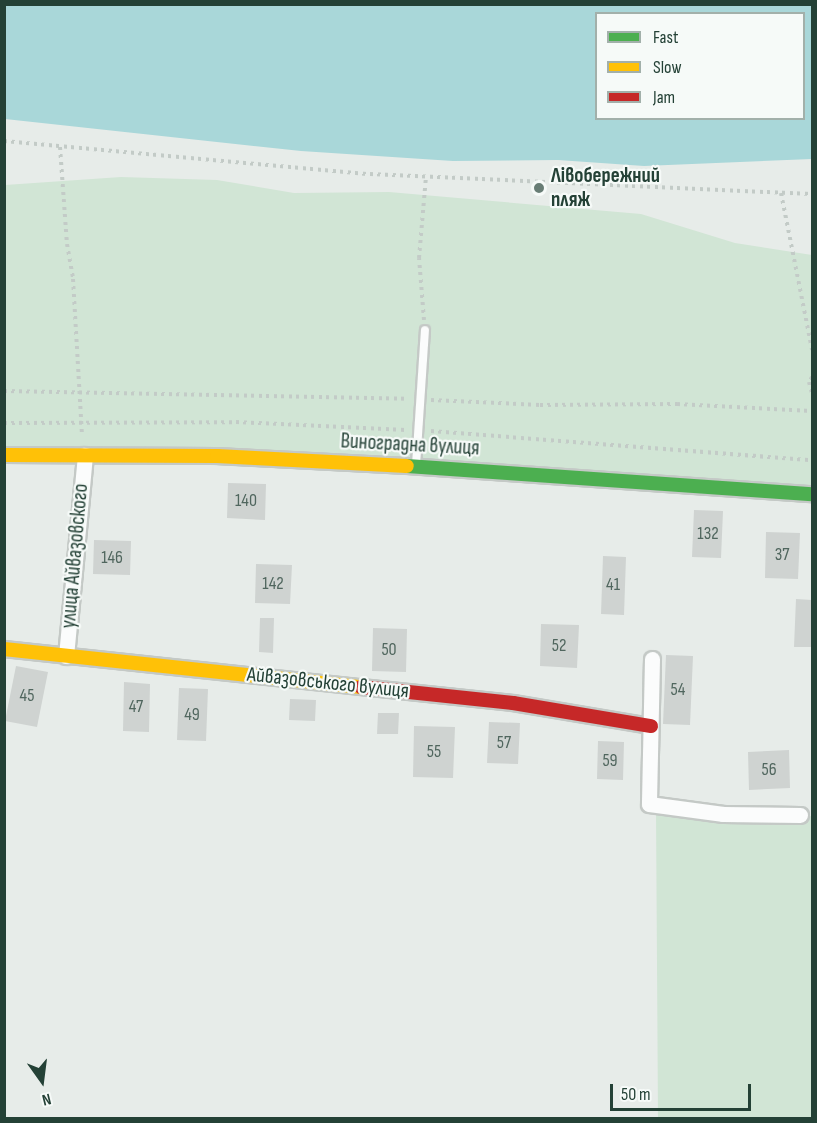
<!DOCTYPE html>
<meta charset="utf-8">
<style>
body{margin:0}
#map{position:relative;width:817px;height:1123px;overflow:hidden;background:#e7ece9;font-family:"Sofia Sans Condensed",sans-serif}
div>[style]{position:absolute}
.green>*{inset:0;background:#d1e5d5}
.water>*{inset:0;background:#a9d7d9}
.building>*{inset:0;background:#cfd3d1}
.path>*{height:4px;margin-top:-2px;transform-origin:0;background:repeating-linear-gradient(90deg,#c3cbc7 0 3px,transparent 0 7.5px)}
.roads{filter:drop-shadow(2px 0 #c4c9c6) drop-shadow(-2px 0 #c4c9c6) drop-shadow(0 2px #c4c9c6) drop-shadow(0 -2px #c4c9c6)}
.lane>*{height:8px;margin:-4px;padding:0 4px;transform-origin:4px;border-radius:4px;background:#fbfcfc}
.street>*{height:15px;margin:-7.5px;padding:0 7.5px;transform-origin:7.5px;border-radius:7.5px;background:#fbfcfc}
.fast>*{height:14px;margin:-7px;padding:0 7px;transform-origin:7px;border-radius:7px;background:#4caf50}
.slow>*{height:14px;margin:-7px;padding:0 7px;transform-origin:7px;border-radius:7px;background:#ffc107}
.jam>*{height:14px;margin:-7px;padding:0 7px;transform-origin:7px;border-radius:7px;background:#c62828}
.dots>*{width:16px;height:16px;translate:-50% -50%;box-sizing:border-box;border:3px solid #f6faf8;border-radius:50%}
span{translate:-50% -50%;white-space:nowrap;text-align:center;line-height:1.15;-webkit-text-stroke:4.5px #f6faf8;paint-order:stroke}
.number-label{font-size:18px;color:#50665e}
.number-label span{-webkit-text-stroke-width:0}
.poi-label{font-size:21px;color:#244136;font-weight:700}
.left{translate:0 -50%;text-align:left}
.street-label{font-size:21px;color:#244136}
.frame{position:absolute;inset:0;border:6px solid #244136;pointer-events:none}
.legend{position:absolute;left:595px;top:12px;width:210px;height:108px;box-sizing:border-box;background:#f6faf8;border:2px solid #a2b0aa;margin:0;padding:8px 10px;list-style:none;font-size:18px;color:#244136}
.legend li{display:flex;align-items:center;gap:12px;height:30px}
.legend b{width:30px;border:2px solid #a2b0aa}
.north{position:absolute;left:12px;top:1051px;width:60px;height:60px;-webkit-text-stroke:4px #f6faf8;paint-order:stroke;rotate:166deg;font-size:16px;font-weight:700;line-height:24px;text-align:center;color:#244136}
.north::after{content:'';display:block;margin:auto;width:21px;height:27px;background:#244136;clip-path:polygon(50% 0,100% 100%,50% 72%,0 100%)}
.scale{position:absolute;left:610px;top:1084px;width:141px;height:27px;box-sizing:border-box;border:3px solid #244136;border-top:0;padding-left:8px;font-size:18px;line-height:21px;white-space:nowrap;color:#244136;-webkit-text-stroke:4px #f6faf8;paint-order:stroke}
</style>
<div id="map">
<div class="green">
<i style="clip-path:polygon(121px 177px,217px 180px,294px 193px,389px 192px,641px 214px,735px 243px,812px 255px,812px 494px,5px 455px,5px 185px)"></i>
<i style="clip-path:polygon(656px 812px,801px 823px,812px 815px,812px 1118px,658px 1118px)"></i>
</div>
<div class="water">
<i style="clip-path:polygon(evenodd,5px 4px,812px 5px,812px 159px,644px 166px,558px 160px,453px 161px,301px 151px,5px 119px,5px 4px,596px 14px,804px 14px,804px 118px,596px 118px,596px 14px)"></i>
</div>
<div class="building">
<i style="clip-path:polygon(228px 483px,266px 484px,265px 520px,227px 518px)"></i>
<i style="clip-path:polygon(694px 510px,723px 511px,721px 558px,692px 557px)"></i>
<i style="clip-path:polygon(766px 532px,800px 533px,798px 579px,765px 578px)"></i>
<i style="clip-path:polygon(94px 540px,131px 541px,130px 575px,93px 574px)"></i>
<i style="clip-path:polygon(603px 556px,626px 557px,624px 615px,601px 614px)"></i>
<i style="clip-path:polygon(256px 564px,292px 565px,290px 604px,255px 603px)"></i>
<i style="clip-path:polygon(796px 599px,812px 600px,811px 647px,794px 647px)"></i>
<i style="clip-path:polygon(260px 618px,274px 618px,273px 653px,259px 652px)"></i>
<i style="clip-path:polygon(541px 624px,579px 625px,577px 668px,540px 666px)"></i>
<i style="clip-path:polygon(373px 628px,407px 629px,406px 672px,372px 671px)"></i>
<i style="clip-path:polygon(666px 655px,693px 656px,690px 725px,663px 724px)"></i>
<i style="clip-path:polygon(16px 666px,48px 672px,37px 727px,5px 721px)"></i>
<i style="clip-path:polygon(124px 682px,150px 684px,149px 732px,123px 731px)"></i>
<i style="clip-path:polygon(179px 688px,208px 689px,206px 741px,177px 740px)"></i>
<i style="clip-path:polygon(290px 699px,316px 700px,315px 721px,289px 720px)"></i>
<i style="clip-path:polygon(378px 713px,399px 713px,398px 734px,377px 734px)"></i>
<i style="clip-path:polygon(489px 722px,520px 723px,518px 764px,487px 763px)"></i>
<i style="clip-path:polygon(414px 726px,455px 727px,453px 778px,413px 777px)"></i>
<i style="clip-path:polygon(598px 741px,624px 742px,623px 780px,597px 779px)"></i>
<i style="clip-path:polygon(789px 750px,790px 788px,749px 790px,748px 752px)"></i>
</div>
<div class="path">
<i style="left:4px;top:141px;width:367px;rotate:5.2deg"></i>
<i style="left:370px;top:174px;width:442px;rotate:2.6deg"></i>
<i style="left:60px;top:147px;width:97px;rotate:85.9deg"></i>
<i style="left:67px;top:244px;width:36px;rotate:80deg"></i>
<i style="left:73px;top:279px;width:157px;rotate:86.7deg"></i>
<i style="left:781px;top:193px;width:160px;rotate:78.8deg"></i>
<i style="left:424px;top:320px;width:62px;rotate:-94.6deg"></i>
<i style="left:419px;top:258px;width:81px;rotate:-85.1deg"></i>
<i style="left:812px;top:377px;width:6px;rotate:121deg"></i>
<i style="left:809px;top:382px;width:11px;rotate:75deg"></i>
<i style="left:4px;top:391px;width:405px;rotate:1.1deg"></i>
<i style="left:431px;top:400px;width:109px;rotate:2.6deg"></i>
<i style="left:540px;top:405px;width:137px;rotate:-0.4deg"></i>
<i style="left:677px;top:404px;width:135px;rotate:3deg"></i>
<i style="left:4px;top:423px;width:232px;rotate:-0.2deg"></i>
<i style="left:236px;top:422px;width:170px;rotate:2.7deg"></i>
<i style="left:431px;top:431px;width:382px;rotate:4.4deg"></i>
</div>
<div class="roads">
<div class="lane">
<i style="left:416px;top:465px;width:135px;rotate:-86.2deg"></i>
</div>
<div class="street">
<i style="left:66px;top:656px;width:202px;rotate:-84.6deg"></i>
<i style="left:652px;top:659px;width:145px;rotate:91.2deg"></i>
<i style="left:649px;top:804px;width:75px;rotate:7.7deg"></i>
<i style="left:723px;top:814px;width:77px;rotate:0.7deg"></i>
</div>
<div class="fast">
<i style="left:407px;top:466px;width:406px;rotate:4deg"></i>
</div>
<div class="slow">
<i style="left:4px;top:455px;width:213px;rotate:0.3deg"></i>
<i style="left:217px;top:456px;width:190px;rotate:3deg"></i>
<i style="left:4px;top:649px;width:359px;rotate:6.1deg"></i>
</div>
<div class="jam">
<i style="left:361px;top:687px;width:153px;rotate:6deg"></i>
<i style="left:513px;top:703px;width:140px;rotate:9.5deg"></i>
</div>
</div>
<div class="dots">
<i style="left:539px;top:188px;background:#687d75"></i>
</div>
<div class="number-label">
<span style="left:246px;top:501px">140</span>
<span style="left:708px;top:534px">132</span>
<span style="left:782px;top:555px">37</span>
<span style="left:112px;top:558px">146</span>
<span style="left:273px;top:584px">142</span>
<span style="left:613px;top:585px">41</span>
<span style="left:559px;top:646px">52</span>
<span style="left:389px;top:650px">50</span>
<span style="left:678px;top:690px">54</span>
<span style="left:27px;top:696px">45</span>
<span style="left:136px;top:707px">47</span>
<span style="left:192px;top:715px">49</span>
<span style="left:504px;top:743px">57</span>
<span style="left:434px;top:752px">55</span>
<span style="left:610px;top:761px">59</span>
<span style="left:769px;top:770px">56</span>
</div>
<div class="poi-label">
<span class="left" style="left:551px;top:188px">Лівобережний<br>пляж</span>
</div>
<div class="street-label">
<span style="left:410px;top:445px;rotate:3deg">Виноградна вулиця</span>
<span style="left:75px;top:556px;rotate:-85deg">улица Айвазовского</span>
<span style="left:328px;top:683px;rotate:6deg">Айвазовського вулиця</span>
</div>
<div class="frame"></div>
<ul class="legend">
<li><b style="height:8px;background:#4caf50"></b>Fast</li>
<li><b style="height:8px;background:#ffc107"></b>Slow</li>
<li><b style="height:8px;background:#c62828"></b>Jam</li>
</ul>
<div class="north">N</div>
<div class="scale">50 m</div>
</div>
